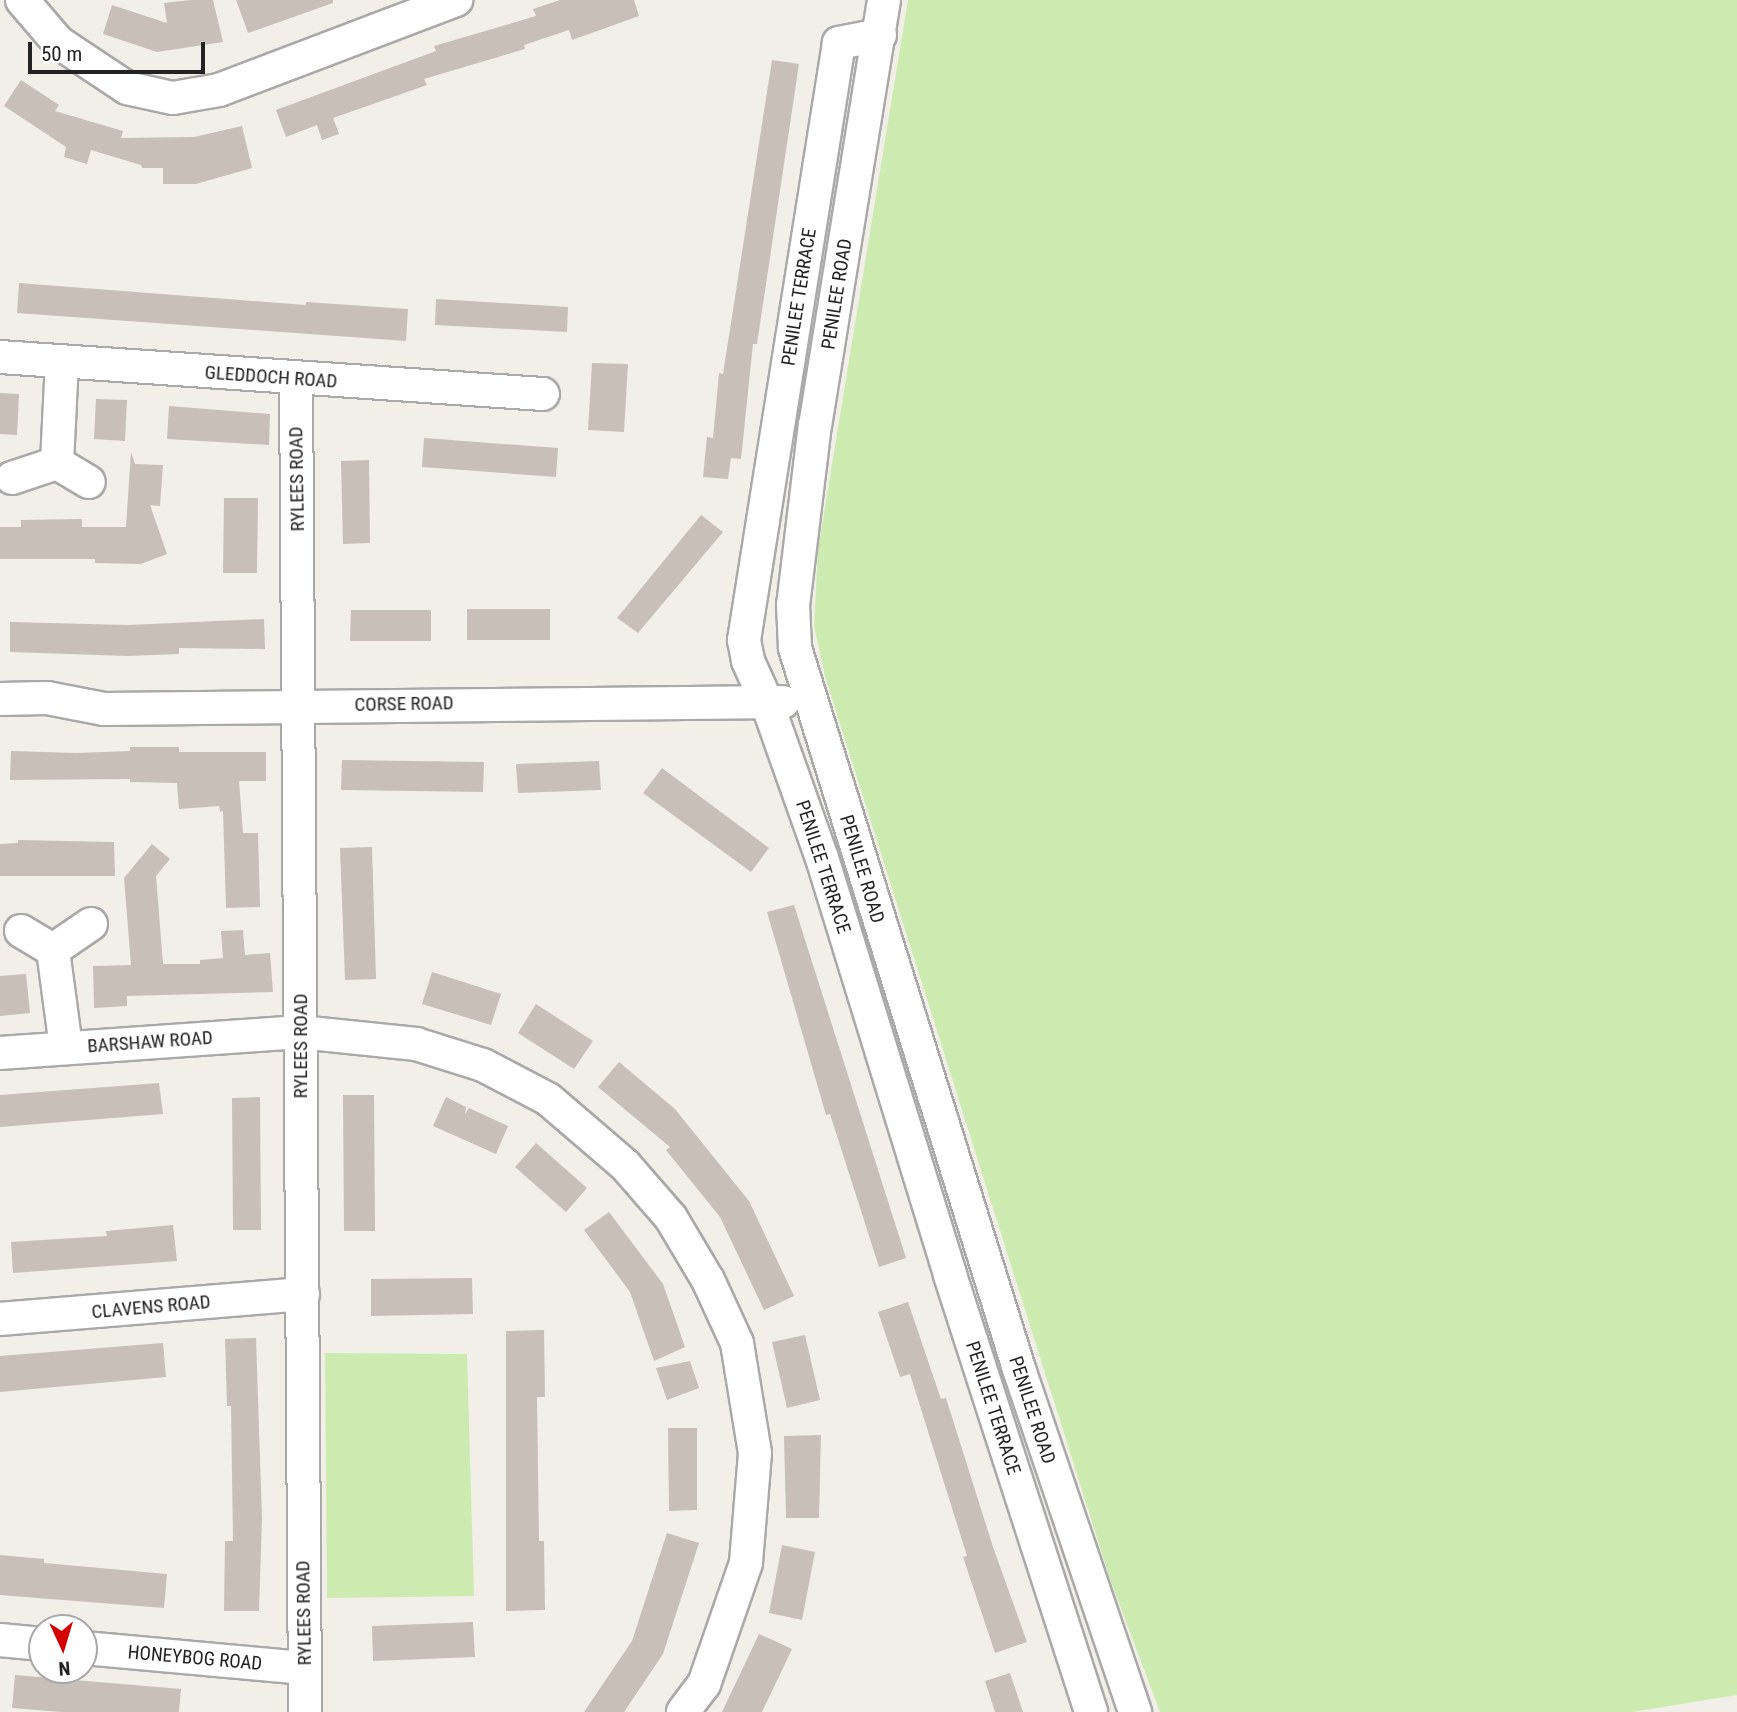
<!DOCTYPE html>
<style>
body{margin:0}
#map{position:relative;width:1737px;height:1712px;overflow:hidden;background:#f2efe9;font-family:"Roboto Condensed",sans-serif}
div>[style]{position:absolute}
.grass>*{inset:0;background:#cdebb0}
.building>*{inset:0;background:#c7bfb8}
.roads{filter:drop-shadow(2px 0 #a9a9a9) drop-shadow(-2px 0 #a9a9a9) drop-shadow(0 2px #a9a9a9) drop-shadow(0 -2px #a9a9a9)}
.minor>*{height:32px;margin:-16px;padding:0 16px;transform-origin:16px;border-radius:16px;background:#fff}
span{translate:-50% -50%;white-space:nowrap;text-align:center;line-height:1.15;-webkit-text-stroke:6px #fff;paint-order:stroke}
.street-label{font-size:19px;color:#222}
.north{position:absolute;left:28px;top:1614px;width:70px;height:70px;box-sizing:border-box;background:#fff;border:2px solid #a7a7a7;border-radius:50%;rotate:176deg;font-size:19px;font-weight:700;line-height:28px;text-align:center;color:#222}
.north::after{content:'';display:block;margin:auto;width:24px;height:32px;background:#d40000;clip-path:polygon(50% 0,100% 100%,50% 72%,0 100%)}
.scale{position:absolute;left:28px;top:42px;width:177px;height:32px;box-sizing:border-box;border:4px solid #222;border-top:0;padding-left:9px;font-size:21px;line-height:24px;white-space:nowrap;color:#222;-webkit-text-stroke:5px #fff;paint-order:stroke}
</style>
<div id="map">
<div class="grass">
<i style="clip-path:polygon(908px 0,1737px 0,1737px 1695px,1632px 1712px,1160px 1712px,1110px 1579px,825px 676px,814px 626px,818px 550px)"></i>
<i style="clip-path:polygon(325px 1353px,467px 1354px,474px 1596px,327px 1598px)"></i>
</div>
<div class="building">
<i style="clip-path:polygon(191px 0,213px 0,223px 42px,157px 52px,103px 34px,112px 5px,167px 23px,164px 3px)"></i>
<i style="clip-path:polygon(236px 0,333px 0,333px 3px,248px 33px)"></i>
<i style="clip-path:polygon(560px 0,634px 0,639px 16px,572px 40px,569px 30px,524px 45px,525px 49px,424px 79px,427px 85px,333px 118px,339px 134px,322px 140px,317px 125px,286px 137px,276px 110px,436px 51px,434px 46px,536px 16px,533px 9px)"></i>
<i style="clip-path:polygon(772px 60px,799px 64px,757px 344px,753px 344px,741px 459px,731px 458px,728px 479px,703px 477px,707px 437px,713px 438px,719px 373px,723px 374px)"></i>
<i style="clip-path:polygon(21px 80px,59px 105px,55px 111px,123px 131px,121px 138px,194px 137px,242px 126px,252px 168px,196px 184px,163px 184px,163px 168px,142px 168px,141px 165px,91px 150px,87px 164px,64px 157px,66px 147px,4px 106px)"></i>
<i style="clip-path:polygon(19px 283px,306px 305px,306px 302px,408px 309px,406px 341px,17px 313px)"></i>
<i style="clip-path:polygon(436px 299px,568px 307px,567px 332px,435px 325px)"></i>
<i style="clip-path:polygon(592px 363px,628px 364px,624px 432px,588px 430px)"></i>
<i style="clip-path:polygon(0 393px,19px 394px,17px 435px,0 434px)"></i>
<i style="clip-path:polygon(96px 399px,127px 400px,125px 441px,94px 439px)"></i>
<i style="clip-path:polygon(169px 406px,270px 414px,269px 445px,167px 439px)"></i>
<i style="clip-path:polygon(424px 438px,558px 448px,556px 477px,422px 467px)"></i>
<i style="clip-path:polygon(131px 452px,135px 464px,163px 465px,160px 506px,150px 505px,167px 554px,141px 564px,95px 563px,95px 559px,0 559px,0 527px,21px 527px,21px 520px,82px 519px,82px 527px,126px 527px)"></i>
<i style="clip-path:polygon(369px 460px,370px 543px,343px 544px,341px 461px)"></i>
<i style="clip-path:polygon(224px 498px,258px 498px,257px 573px,223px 573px)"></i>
<i style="clip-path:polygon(701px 515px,723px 532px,638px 633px,617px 618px)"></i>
<i style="clip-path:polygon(467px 609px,550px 609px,550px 640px,467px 640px)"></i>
<i style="clip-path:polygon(351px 610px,431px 610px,431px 641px,350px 641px)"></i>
<i style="clip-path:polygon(264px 619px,265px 649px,179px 648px,179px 654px,128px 656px,10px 652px,10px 622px,128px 625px)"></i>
<i style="clip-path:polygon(130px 747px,179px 747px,179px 752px,266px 752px,266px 781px,239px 781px,243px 833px,258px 833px,260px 907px,226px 908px,223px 811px,220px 812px,219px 806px,179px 809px,177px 783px,130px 782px,130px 779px,10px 780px,11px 751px,77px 753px,130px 751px)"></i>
<i style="clip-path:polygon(342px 760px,484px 762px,483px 792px,341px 790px)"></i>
<i style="clip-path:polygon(599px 761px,601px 790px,518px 793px,516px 764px)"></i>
<i style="clip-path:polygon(662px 768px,769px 848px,751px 872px,643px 793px)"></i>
<i style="clip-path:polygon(18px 840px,114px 842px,115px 876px,0 876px,0 844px,18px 843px)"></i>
<i style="clip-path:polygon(152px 844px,170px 859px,156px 876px,163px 964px,200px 964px,200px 960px,223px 958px,221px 931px,243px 930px,245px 955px,270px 953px,273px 992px,127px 996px,127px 1006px,94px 1008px,93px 966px,131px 965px,124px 878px)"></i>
<i style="clip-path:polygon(372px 847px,376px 979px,345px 980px,340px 848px)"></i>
<i style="clip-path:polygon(794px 905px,906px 1258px,879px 1267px,830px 1114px,826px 1115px,767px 912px)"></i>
<i style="clip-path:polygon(432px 972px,501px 994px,491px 1025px,422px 1004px)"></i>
<i style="clip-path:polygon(26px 974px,30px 1013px,0 1016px,0 976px)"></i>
<i style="clip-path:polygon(536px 1004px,593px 1041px,574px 1069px,518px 1033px)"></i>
<i style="clip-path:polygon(619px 1062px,675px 1109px,749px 1201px,794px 1296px,764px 1310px,720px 1217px,666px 1150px,670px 1147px,598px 1087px)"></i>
<i style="clip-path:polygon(159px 1083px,163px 1114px,0 1127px,0 1095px)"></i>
<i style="clip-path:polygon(343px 1095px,374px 1095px,375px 1231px,344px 1231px)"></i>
<i style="clip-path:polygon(260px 1097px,261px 1230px,233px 1230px,232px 1098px)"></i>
<i style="clip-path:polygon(446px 1097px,466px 1107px,465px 1114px,469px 1108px,508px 1126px,496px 1154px,433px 1126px)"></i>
<i style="clip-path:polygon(536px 1143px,587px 1188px,566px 1212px,515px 1167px)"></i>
<i style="clip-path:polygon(609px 1212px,663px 1284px,685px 1347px,654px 1361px,630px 1292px,584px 1230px)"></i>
<i style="clip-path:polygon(173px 1225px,177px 1261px,13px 1273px,11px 1242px,107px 1236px,106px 1231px)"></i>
<i style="clip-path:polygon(472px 1278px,473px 1314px,371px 1316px,371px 1279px)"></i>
<i style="clip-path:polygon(908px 1302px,941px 1399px,946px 1398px,993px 1547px,1027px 1642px,995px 1653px,963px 1557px,967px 1556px,910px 1374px,900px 1377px,878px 1312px)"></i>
<i style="clip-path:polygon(544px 1330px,545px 1397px,537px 1397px,539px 1541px,544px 1541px,545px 1610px,506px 1611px,506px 1331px)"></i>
<i style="clip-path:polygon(805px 1335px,820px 1400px,787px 1408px,772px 1342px)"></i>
<i style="clip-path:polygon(256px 1338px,262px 1518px,259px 1611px,224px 1611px,225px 1541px,233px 1541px,231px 1406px,227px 1406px,225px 1339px)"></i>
<i style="clip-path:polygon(163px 1343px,166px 1377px,0 1392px,0 1356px)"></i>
<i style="clip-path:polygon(690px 1361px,699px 1388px,667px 1400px,656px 1368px)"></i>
<i style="clip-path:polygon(668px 1428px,697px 1428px,697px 1510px,669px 1511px)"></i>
<i style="clip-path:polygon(821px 1435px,819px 1518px,786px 1518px,784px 1436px)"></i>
<i style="clip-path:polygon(667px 1533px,699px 1543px,663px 1654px,624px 1712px,584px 1712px,632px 1641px)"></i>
<i style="clip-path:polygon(782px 1545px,815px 1552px,802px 1620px,769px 1613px)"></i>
<i style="clip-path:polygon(0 1555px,44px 1559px,44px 1563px,167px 1574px,164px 1608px,0 1595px)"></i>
<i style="clip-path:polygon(473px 1622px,475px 1657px,373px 1661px,372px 1626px)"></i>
<i style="clip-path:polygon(759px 1634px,792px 1649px,762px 1712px,722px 1712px)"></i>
<i style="clip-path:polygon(1010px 1673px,1023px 1712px,995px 1712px,985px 1681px)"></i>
<i style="clip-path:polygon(15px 1675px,181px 1689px,179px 1712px,61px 1712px,12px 1708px)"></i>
</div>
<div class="roads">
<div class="minor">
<i style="left:22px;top:0;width:55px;rotate:49.4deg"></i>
<i style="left:58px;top:42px;width:83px;rotate:33.7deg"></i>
<i style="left:127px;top:88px;width:47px;rotate:12.3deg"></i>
<i style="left:173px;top:98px;width:47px;rotate:-9.9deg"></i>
<i style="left:219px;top:90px;width:254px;rotate:-20.8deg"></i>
<i style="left:884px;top:0;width:430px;rotate:99.2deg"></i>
<i style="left:815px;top:424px;width:182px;rotate:96.9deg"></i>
<i style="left:793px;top:605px;width:43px;rotate:87.3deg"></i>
<i style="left:795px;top:648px;width:755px;rotate:72.74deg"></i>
<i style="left:1019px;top:1369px;width:362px;rotate:71.3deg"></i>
<i style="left:880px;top:35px;width:42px;rotate:169deg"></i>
<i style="left:839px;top:43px;width:605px;rotate:99.04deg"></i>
<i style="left:744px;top:640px;width:21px;rotate:79deg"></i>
<i style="left:748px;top:661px;width:46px;rotate:65.7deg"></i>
<i style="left:767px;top:703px;width:164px;rotate:70.5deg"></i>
<i style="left:822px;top:858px;width:436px;rotate:72.9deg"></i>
<i style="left:950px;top:1275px;width:459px;rotate:72.1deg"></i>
<i style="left:0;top:357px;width:544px;rotate:3.9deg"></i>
<i style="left:296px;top:379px;width:1333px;rotate:89.61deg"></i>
<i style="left:57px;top:463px;width:102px;rotate:-87.2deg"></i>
<i style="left:12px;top:478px;width:47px;rotate:-18.4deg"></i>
<i style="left:57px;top:463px;width:37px;rotate:31deg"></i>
<i style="left:0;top:699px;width:47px;rotate:-1.2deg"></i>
<i style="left:47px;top:698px;width:58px;rotate:10.9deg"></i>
<i style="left:104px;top:709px;width:679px;rotate:-0.59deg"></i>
<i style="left:21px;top:931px;width:37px;rotate:31deg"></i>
<i style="left:53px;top:950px;width:46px;rotate:-34.4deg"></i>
<i style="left:53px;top:950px;width:99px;rotate:82.4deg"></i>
<i style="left:0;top:1053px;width:301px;rotate:-4deg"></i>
<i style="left:300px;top:1032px;width:117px;rotate:5.9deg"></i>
<i style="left:416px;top:1044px;width:70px;rotate:17.4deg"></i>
<i style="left:483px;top:1065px;width:73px;rotate:27.6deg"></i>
<i style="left:548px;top:1099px;width:101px;rotate:40.6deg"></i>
<i style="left:625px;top:1165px;width:70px;rotate:49deg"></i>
<i style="left:671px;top:1218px;width:72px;rotate:59.2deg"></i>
<i style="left:708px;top:1280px;width:69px;rotate:65.3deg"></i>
<i style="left:737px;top:1343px;width:111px;rotate:80.7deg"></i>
<i style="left:755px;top:1453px;width:110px;rotate:94.7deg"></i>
<i style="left:746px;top:1563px;width:128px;rotate:109.1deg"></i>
<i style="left:704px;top:1684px;width:35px;rotate:127deg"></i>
<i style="left:0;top:1319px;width:304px;rotate:-4.7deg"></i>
<i style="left:0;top:1640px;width:42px;rotate:5.4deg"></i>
<i style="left:84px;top:1648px;width:222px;rotate:5.2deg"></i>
</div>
</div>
<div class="street-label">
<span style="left:837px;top:294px;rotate:-81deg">PENILEE ROAD</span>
<span style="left:799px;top:297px;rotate:-81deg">PENILEE TERRACE</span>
<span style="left:271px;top:377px;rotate:4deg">GLEDDOCH ROAD</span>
<span style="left:297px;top:479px;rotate:-91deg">RYLEES ROAD</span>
<span style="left:404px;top:704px;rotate:-1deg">CORSE ROAD</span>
<span style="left:823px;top:867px;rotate:72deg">PENILEE TERRACE</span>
<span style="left:862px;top:869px;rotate:73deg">PENILEE ROAD</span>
<span style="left:150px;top:1042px;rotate:-4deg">BARSHAW ROAD</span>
<span style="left:301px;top:1046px;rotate:-90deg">RYLEES ROAD</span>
<span style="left:151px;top:1307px;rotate:-5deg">CLAVENS ROAD</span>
<span style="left:993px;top:1408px;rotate:72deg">PENILEE TERRACE</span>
<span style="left:1032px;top:1410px;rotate:72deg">PENILEE ROAD</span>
<span style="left:304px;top:1613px;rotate:-91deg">RYLEES ROAD</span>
<span style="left:195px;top:1658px;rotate:5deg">HONEYBOG ROAD</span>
</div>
<div class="north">N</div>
<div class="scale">50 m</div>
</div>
